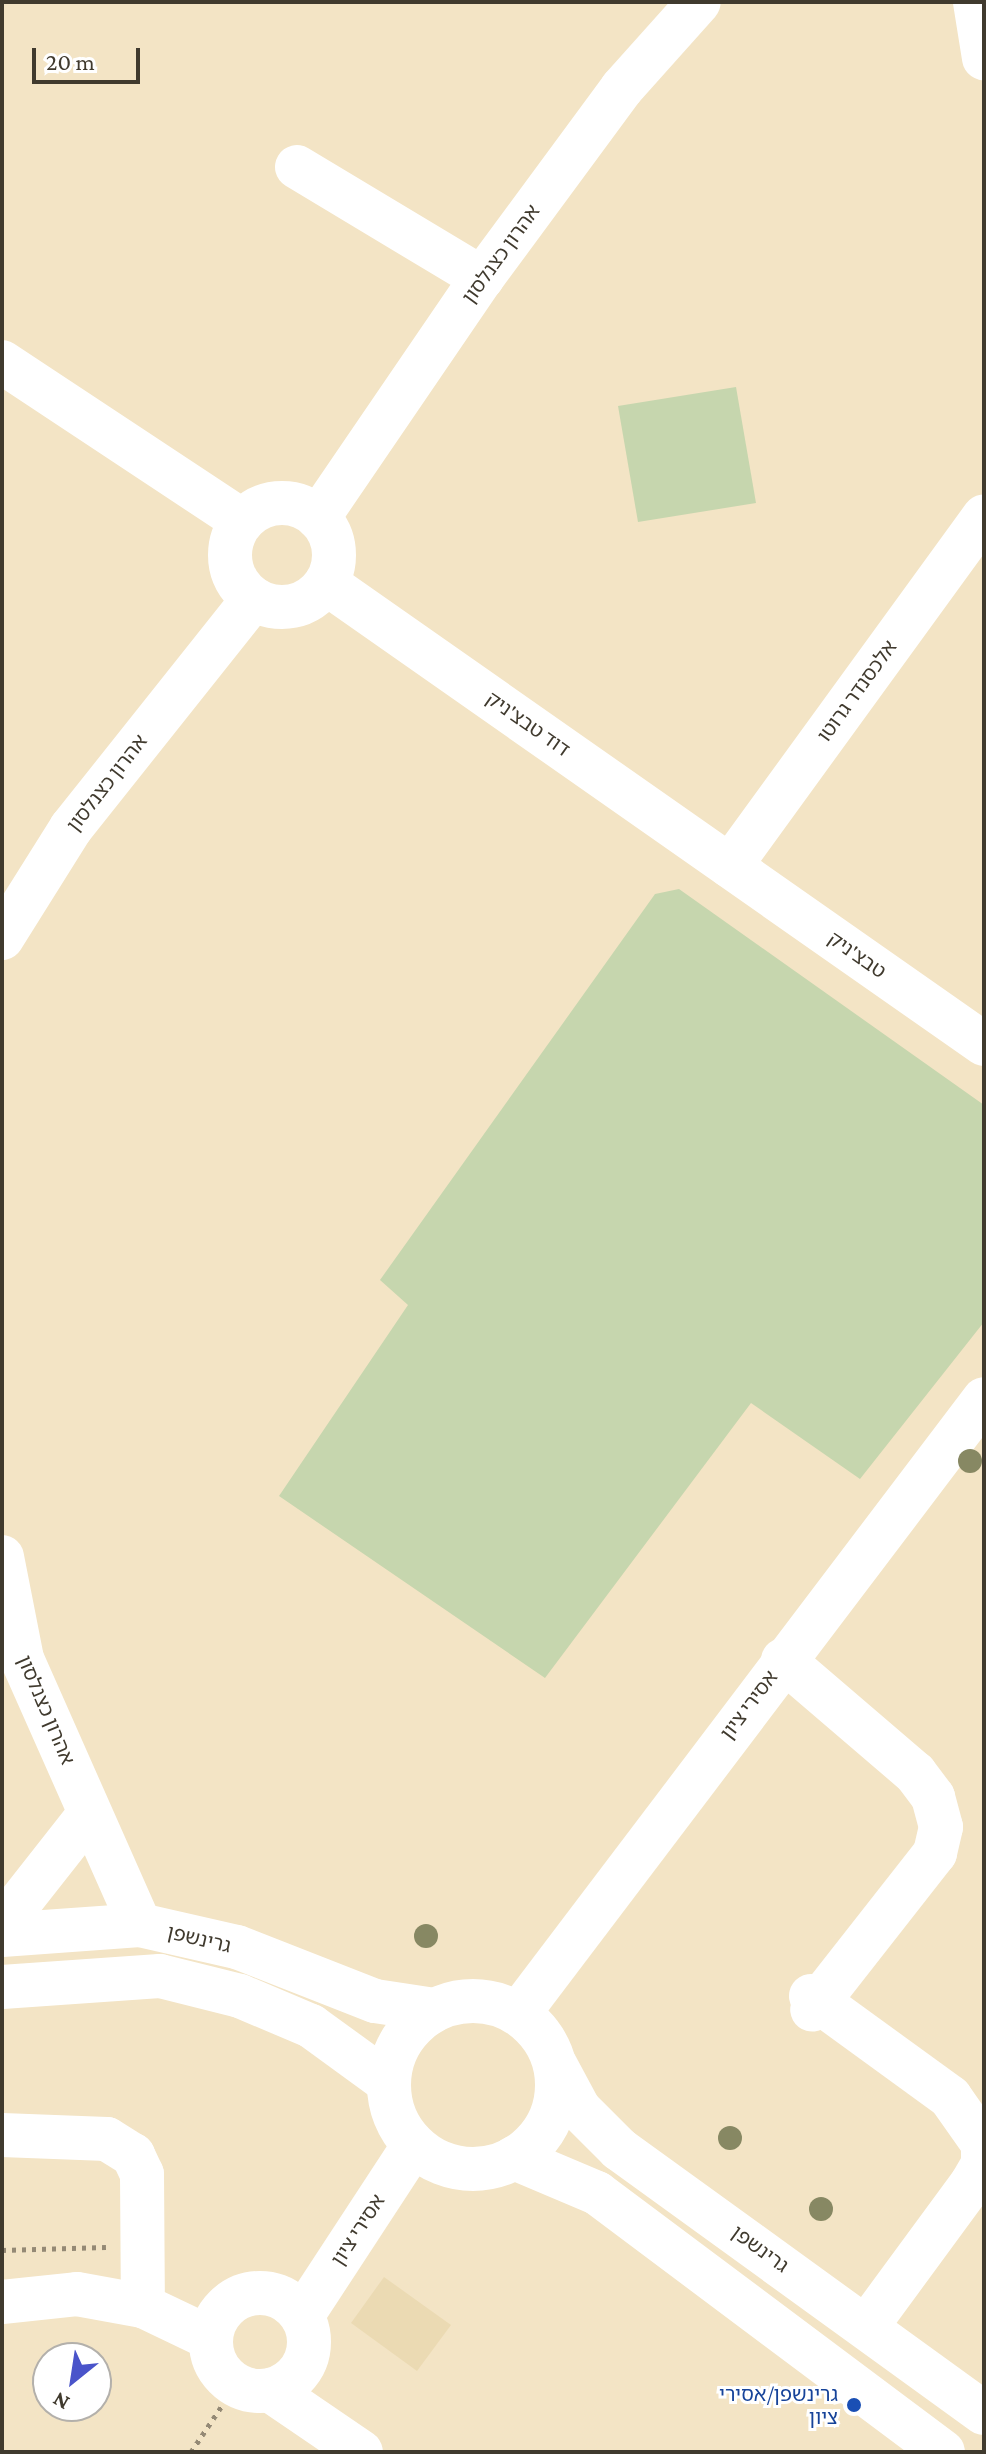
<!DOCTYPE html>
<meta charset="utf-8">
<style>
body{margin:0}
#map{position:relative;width:986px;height:2454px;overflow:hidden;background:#f3e4c5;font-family:"Crimson Pro","Noto Sans Hebrew",serif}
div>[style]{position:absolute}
.built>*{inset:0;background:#ebdab3}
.green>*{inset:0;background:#c6d6ae}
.path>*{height:5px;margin-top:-2.5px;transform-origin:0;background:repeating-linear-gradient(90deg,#948975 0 4px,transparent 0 10px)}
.minor>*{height:44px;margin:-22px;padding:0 22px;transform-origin:22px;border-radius:22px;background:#fff}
.minor>.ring{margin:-22px;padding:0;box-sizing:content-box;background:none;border:44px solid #fff;border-radius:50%}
.trees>*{width:24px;height:24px;margin:-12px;border-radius:50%;background:#878863}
.dots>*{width:22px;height:22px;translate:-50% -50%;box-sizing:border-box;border:4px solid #fff;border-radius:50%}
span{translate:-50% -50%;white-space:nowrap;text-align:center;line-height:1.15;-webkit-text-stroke:6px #fff;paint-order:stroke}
.street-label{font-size:20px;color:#403a2e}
.transit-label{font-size:20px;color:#164399}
.right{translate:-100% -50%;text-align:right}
.frame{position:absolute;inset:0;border:4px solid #403a2e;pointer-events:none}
.north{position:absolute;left:32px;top:2342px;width:80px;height:80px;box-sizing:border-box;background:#fff;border:2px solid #b3b0ab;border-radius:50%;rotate:210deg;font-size:22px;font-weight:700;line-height:32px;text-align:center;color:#403a2e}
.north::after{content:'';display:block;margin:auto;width:28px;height:36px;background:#4a54ca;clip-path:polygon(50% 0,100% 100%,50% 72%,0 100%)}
.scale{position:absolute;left:32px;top:48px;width:108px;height:36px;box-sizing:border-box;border:4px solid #403a2e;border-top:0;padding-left:10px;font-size:24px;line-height:28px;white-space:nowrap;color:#403a2e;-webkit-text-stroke:6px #fff;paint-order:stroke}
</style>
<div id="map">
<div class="built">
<i style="clip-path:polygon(384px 2277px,451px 2325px,417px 2371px,351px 2323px)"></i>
</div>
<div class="green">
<i style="clip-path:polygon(736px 387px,756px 503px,638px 522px,618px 406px)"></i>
<i style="clip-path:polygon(679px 889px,984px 1105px,984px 1322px,860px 1479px,751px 1403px,545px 1678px,279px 1496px,408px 1305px,380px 1280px,655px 894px)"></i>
</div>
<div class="path">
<i style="left:2px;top:2250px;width:104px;rotate:-1.7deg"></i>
<i style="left:191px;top:2452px;width:72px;rotate:-56.3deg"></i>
</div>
<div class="minor">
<i style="left:975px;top:2px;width:57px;rotate:80.9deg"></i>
<i style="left:297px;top:167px;width:216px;rotate:31deg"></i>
<i style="left:2px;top:362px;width:288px;rotate:33.5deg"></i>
<i class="ring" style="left:230px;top:503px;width:60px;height:60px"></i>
<i style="left:318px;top:518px;width:291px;rotate:-55.7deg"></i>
<i style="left:482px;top:278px;width:236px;rotate:-53.6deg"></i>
<i style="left:622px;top:88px;width:115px;rotate:-48.2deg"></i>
<i style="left:326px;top:583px;width:803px;rotate:35.02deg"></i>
<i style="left:730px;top:866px;width:432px;rotate:-54deg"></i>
<i style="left:2px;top:938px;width:130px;rotate:-57.9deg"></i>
<i style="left:71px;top:828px;width:293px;rotate:-51.5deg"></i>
<i style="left:2px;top:1557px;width:104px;rotate:78.9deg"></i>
<i style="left:22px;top:1659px;width:291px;rotate:66.1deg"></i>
<i style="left:783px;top:1660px;width:174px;rotate:40.6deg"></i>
<i style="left:915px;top:1773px;width:30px;rotate:53deg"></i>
<i style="left:933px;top:1797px;width:31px;rotate:75deg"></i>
<i style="left:941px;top:1827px;width:27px;rotate:103deg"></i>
<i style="left:935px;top:1853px;width:199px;rotate:128.1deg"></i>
<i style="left:2px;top:1925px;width:142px;rotate:-51.8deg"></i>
<i style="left:2px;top:1935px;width:138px;rotate:-4.1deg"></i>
<i style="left:140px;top:1925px;width:99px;rotate:12.8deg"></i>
<i style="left:237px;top:1947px;width:148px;rotate:21.4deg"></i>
<i style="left:375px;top:2001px;width:60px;rotate:8.7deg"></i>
<i style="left:2px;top:1987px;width:158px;rotate:-4deg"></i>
<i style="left:160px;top:1976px;width:82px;rotate:14deg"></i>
<i style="left:240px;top:1996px;width:77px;rotate:22.9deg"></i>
<i style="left:311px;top:2026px;width:95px;rotate:36deg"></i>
<i style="left:811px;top:1996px;width:172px;rotate:36deg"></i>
<i style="left:950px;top:2097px;width:57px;rotate:54.9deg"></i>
<i style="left:983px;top:2144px;width:20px;rotate:90deg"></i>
<i style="left:983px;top:2164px;width:22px;rotate:120deg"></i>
<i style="left:972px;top:2183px;width:177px;rotate:126.3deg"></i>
<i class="ring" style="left:389px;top:2001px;width:124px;height:124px"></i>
<i style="left:519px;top:2013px;width:770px;rotate:-52.86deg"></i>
<i style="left:556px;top:2066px;width:49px;rotate:61.9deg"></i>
<i style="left:579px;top:2109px;width:57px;rotate:45deg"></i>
<i style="left:619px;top:2149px;width:450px;rotate:35.9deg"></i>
<i style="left:2px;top:2135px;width:105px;rotate:2.2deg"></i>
<i style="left:107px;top:2139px;width:31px;rotate:32deg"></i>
<i style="left:133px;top:2155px;width:21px;rotate:65deg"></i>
<i style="left:142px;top:2174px;width:132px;rotate:89.6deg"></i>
<i style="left:514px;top:2158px;width:90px;rotate:22.9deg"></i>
<i style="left:597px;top:2193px;width:432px;rotate:36.8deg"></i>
<i class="ring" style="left:211px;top:2293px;width:54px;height:54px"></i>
<i style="left:2px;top:2302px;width:75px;rotate:-6.1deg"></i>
<i style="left:77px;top:2294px;width:67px;rotate:10.3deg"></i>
<i style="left:143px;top:2306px;width:74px;rotate:25.5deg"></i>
<i style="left:302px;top:2316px;width:204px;rotate:-56.8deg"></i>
<i style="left:270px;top:2390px;width:110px;rotate:34.3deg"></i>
</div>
<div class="trees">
<i style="left:970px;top:1461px"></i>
<i style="left:426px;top:1936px"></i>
<i style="left:730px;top:2138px"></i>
<i style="left:821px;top:2209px"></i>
</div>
<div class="dots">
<i style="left:854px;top:2405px;background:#1a4fb4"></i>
</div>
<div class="street-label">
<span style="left:501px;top:254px;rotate:-54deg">אהרון כצנלסון</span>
<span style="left:857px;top:691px;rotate:-54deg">אלכסנדר גרוטו</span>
<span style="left:528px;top:724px;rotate:35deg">דוד טבצ'ניק</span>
<span style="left:107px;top:783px;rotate:-52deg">אהרון כצנלסון</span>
<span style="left:857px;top:955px;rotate:35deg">טבצ'ניק</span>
<span style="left:749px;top:1705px;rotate:-53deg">אסירי ציון</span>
<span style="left:46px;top:1710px;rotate:67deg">אהרון כצנלסון</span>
<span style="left:199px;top:1939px;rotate:13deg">גרינשפן</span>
<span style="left:358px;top:2230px;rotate:-57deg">אסירי ציון</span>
<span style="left:760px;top:2249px;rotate:36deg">גרינשפן</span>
</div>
<div class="transit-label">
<span class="right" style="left:838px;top:2406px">גרינשפן/אסירי<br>ציון</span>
</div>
<div class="frame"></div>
<div class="north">N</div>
<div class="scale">20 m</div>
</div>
